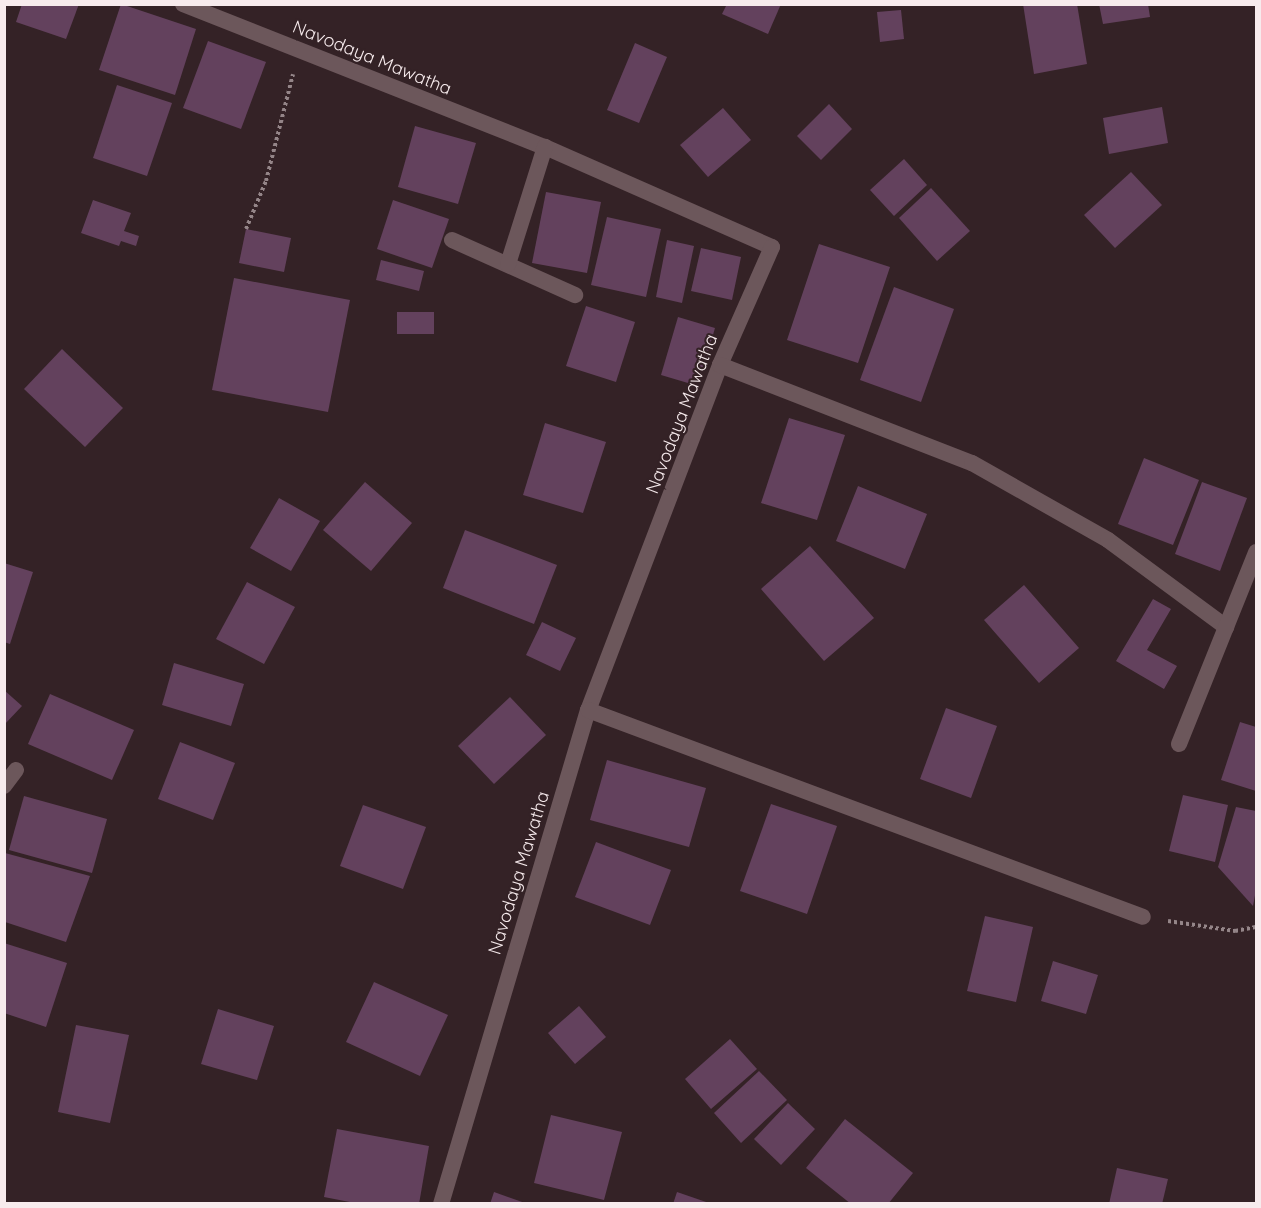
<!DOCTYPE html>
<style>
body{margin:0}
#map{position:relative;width:1261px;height:1208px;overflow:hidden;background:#342226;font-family:Quicksand,sans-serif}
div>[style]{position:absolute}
.building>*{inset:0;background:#63415d}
.path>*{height:4px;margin-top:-2px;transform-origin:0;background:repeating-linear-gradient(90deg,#948588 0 3px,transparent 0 6px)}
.minor>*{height:16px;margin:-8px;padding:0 8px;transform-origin:8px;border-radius:8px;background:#6c575b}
span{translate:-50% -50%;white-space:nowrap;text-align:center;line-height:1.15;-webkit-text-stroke:4.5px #342226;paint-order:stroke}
.street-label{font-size:18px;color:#f7ebed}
.frame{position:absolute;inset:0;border:6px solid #f7ebed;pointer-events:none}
</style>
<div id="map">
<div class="building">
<i style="clip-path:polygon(22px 4px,79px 4px,66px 39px,16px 22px)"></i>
<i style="clip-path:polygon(121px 4px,196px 29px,175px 95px,99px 70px)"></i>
<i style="clip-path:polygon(727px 4px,781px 4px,768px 34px,722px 14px)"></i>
<i style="clip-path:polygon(1023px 4px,1077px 4px,1087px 64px,1034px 74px)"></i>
<i style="clip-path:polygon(1099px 4px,1148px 4px,1150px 17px,1103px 24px)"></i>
<i style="clip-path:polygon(901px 10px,904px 39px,880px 42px,877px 12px)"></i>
<i style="clip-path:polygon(208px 41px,266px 62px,241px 129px,183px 108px)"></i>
<i style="clip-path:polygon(635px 43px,667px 57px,639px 123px,607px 110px)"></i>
<i style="clip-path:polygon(117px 85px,172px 103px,147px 176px,93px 158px)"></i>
<i style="clip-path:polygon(829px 104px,852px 129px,821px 160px,797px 136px)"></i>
<i style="clip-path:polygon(1162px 107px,1168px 143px,1109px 154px,1103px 118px)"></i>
<i style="clip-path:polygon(723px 108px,751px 140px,708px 177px,680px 145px)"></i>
<i style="clip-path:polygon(415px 126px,476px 143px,458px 204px,398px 187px)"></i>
<i style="clip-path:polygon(904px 159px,927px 185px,894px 216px,870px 190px)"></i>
<i style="clip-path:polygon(1131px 172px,1162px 205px,1115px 248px,1084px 215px)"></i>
<i style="clip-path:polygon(931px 188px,970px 231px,937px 261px,899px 218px)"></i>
<i style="clip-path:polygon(546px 192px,601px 202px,587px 273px,532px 263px)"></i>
<i style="clip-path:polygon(93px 200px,131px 213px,124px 231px,139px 236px,136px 246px,121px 241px,119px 246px,81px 233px)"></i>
<i style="clip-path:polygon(393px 200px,449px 219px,432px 268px,377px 249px)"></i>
<i style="clip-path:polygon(607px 217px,661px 229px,646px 297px,591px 285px)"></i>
<i style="clip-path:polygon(246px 229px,291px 238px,284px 272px,239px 263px)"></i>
<i style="clip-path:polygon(667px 240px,694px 246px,682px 303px,656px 297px)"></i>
<i style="clip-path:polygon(819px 244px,890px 267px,858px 363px,787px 340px)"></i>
<i style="clip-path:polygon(701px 248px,741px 257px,732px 300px,691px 291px)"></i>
<i style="clip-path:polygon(381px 260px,424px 271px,419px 291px,376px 280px)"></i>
<i style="clip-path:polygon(234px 278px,350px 300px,328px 412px,212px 390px)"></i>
<i style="clip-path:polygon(894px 287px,954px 309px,921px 402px,860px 380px)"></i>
<i style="clip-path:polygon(586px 306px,635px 322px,616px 382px,566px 366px)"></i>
<i style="clip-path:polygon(397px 312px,434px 312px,434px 334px,397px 334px)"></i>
<i style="clip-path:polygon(678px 317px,715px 328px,698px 386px,661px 375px)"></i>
<i style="clip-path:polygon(62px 349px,123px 408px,85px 447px,24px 389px)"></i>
<i style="clip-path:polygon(789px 418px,845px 435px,817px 520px,761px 503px)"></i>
<i style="clip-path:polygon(545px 423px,606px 442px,583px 513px,523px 495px)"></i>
<i style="clip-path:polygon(1144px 458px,1199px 480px,1173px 545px,1118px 524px)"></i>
<i style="clip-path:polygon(365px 482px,412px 523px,371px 571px,323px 530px)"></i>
<i style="clip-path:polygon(1202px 482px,1247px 498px,1220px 571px,1175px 554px)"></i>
<i style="clip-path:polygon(858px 486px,927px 514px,905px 569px,836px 541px)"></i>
<i style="clip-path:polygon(279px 498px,320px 521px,291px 571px,250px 548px)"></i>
<i style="clip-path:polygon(465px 530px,557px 565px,534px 624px,443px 588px)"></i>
<i style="clip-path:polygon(810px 546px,874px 618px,824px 661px,761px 589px)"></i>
<i style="clip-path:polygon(4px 563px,33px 572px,10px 644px,4px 642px)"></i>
<i style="clip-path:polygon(247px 582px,295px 607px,264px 664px,216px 639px)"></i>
<i style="clip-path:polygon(1024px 585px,1079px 648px,1039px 683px,984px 620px)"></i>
<i style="clip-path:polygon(1153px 599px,1171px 609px,1147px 650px,1177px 666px,1164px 689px,1116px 661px)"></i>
<i style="clip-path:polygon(542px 622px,576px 638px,560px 671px,526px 655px)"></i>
<i style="clip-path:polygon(174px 663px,244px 684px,231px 726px,162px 705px)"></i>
<i style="clip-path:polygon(4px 690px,22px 706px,4px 725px)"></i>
<i style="clip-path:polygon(50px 694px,134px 730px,112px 780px,28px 744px)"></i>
<i style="clip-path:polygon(510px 697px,546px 735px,494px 784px,458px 746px)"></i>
<i style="clip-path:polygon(946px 708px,997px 726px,971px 798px,920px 779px)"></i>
<i style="clip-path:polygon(1240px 722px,1256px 727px,1256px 791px,1221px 780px)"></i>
<i style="clip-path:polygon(180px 742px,235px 763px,213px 820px,158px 799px)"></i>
<i style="clip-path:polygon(607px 760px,706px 788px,689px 847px,590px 820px)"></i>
<i style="clip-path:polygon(1183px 795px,1228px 805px,1215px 862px,1169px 851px)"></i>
<i style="clip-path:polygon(24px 796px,107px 819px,92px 873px,9px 850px)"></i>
<i style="clip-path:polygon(771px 804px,837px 826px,807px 914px,740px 891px)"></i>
<i style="clip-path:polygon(363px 805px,426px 827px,403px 889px,340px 866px)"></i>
<i style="clip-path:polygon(1236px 807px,1256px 811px,1256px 890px,1253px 906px,1218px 867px)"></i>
<i style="clip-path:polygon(596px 842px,671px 870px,650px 925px,575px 897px)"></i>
<i style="clip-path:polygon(5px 853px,90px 876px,66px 942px,5px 922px)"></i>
<i style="clip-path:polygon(985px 916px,1033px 927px,1016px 1002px,967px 991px)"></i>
<i style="clip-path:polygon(4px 943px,67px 963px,46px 1027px,4px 1013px)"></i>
<i style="clip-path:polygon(1053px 961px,1098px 975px,1086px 1014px,1041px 1001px)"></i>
<i style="clip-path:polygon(374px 982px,448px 1015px,420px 1076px,346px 1042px)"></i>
<i style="clip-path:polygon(579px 1006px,606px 1037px,575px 1064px,548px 1033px)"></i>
<i style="clip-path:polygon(218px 1009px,274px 1026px,257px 1080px,201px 1064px)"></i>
<i style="clip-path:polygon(76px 1025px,129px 1035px,110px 1123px,58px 1112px)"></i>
<i style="clip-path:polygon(730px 1039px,757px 1069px,711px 1109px,685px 1079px)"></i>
<i style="clip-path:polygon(759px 1071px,787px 1100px,741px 1143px,714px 1113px)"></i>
<i style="clip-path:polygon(788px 1103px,815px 1129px,781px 1165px,754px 1139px)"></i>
<i style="clip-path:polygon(551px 1115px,622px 1132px,604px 1200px,534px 1183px)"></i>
<i style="clip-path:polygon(845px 1119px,913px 1173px,888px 1204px,851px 1204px,806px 1168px)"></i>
<i style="clip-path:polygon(337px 1129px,429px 1146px,419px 1204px,360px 1204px,324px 1197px)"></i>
<i style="clip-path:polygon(1117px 1168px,1168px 1179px,1162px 1204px,1109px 1204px)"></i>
<i style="clip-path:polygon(494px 1192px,525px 1203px,525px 1204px,490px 1204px)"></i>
<i style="clip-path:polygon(677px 1192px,709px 1203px,709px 1204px,673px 1204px)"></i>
</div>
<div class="path">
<i style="left:246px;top:229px;width:52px;rotate:-67.4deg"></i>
<i style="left:266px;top:181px;width:110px;rotate:-75.8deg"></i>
<i style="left:1168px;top:921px;width:68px;rotate:8.5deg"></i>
<i style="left:1235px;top:931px;width:21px;rotate:-11deg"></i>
</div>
<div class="minor">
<i style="left:183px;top:4px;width:389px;rotate:21.6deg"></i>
<i style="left:545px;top:147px;width:248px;rotate:23.8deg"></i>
<i style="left:772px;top:247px;width:129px;rotate:113.8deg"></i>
<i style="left:720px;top:365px;width:369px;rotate:110.9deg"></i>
<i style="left:588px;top:710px;width:515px;rotate:106.57deg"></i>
<i style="left:452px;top:240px;width:135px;rotate:24.1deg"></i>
<i style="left:508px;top:264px;width:123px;rotate:-72.5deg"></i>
<i style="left:720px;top:365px;width:270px;rotate:21.3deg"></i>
<i style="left:972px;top:463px;width:156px;rotate:29.5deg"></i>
<i style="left:1108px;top:540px;width:147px;rotate:36.4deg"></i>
<i style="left:588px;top:710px;width:592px;rotate:20.45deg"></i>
<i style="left:1179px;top:744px;width:207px;rotate:-68.1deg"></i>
<i style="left:4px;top:786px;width:20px;rotate:-53deg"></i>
</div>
<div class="street-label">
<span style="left:372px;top:58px;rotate:22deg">Navodaya Mawatha</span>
<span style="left:682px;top:414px;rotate:-69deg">Navodaya Mawatha</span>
<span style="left:519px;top:873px;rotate:-73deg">Navodaya Mawatha</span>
</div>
<div class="frame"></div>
</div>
